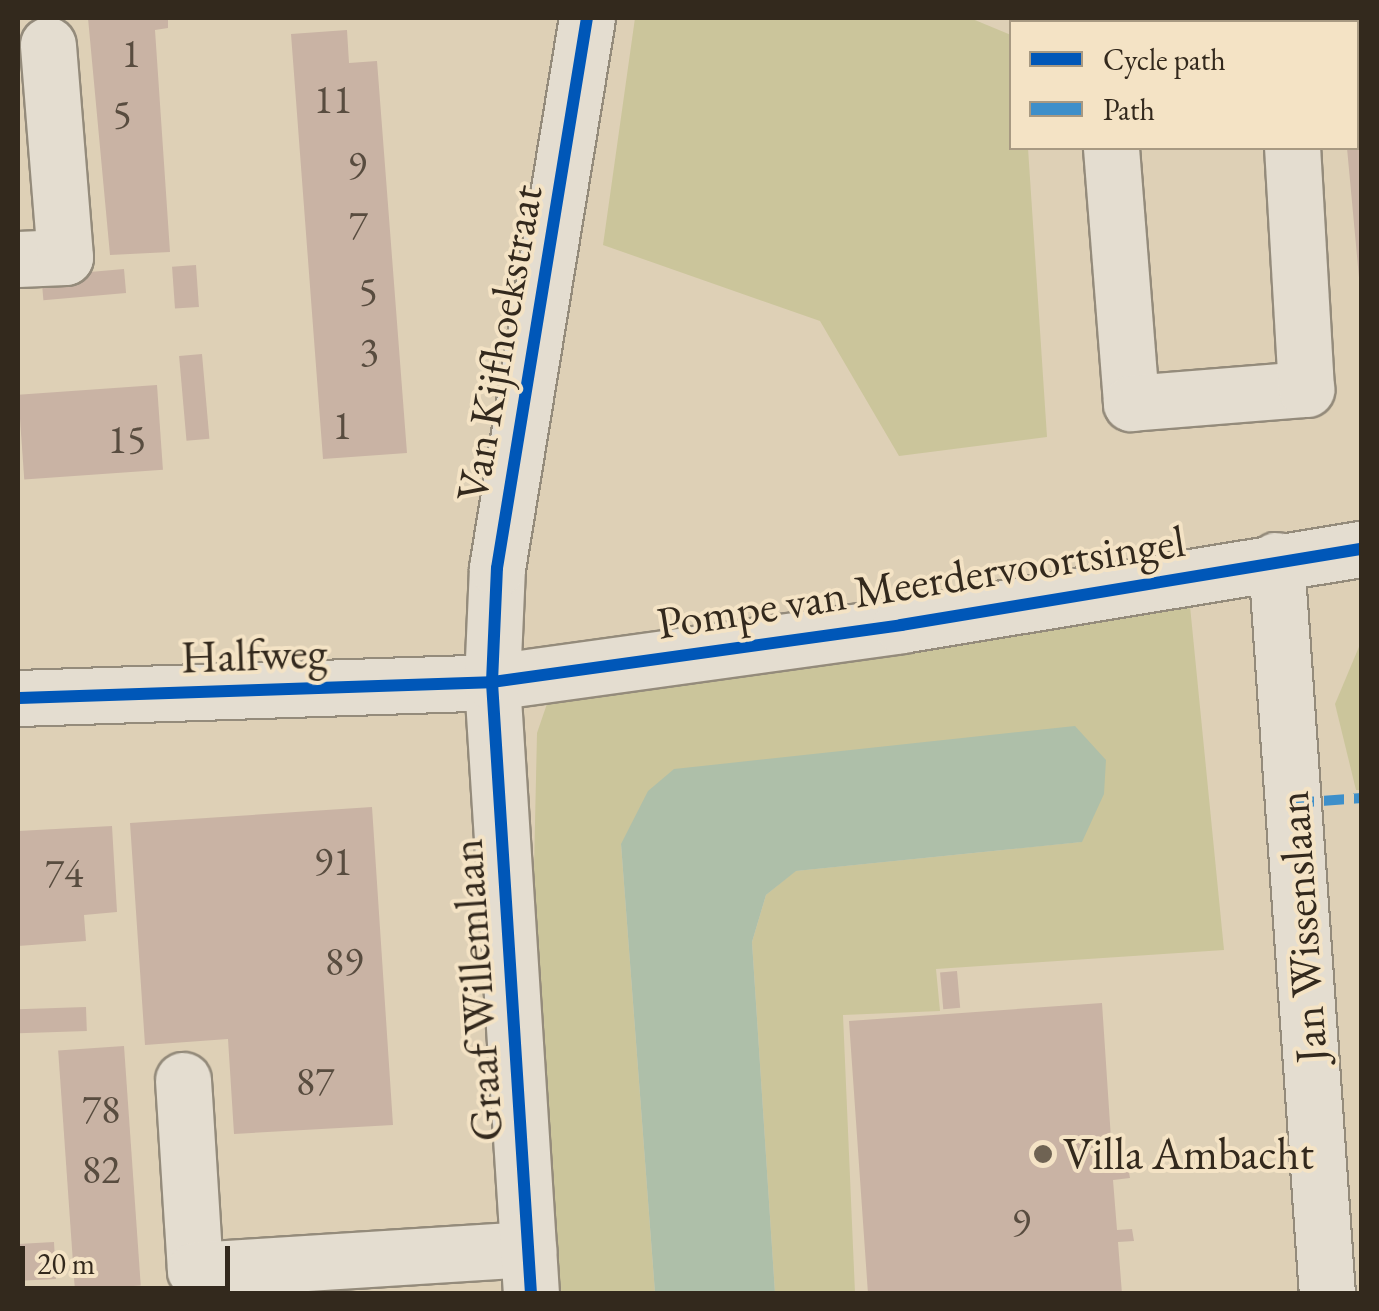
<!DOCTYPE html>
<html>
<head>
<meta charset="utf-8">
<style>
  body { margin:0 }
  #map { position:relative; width:1379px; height:1311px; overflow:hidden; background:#ded0b6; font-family:"EB Garamond",serif }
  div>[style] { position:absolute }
  .green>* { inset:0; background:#cbc59b }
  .water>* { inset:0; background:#aebfa9 }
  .building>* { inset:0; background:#c9b3a4; transform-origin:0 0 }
  .roads { filter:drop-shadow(2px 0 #948b7b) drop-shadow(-2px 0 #948b7b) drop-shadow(0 2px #948b7b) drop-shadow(0 -2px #948b7b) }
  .minor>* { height:55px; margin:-27.5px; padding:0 27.5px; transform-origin:27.5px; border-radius:27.5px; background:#e4ddd0 }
  .quiet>* { height:10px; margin-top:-5px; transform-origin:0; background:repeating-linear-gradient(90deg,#3d8fca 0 20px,transparent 0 30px) }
  .cycleway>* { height:12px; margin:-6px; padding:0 6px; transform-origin:6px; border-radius:6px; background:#0057b8 }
  .dots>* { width:28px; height:28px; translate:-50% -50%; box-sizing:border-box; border:5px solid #f4e3c5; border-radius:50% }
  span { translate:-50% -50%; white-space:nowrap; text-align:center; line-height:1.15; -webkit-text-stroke:8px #f4e3c5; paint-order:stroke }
  .number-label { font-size:40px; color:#584c3f }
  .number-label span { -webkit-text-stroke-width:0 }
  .street-label { font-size:45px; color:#33291d }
  .poi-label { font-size:45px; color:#33291d }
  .left { translate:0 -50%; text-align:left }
  .frame { position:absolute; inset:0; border:20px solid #33291d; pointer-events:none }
  .legend { position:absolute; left:1009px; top:20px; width:350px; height:130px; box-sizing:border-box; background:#f4e3c5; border:2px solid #a79982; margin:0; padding:12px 18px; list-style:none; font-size:30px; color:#33291d }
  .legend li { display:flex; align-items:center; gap:20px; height:50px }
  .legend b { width:50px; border:2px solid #a79982 }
  .scale { position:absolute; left:20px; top:1246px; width:210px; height:45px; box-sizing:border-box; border:5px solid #33291d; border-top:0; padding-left:12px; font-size:30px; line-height:35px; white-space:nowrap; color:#33291d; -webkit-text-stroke:8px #f4e3c5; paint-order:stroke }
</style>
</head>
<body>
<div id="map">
  <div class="green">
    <div style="clip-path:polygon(635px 18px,970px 18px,1011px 35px,1012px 148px,1028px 148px,1047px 437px,899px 456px,820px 321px,603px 245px)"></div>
    <div style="clip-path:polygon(1190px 606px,1224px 950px,936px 969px,940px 1011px,843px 1015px,855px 1293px,775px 1293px,752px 942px,766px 895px,795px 871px,1081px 842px,621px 844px,655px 1293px,560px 1293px,533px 914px,537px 733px,551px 692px)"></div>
    <div style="clip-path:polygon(1361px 642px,1362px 790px,1356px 790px,1335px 704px)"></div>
  </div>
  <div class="water">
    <div style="clip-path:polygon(1075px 726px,1106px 760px,1104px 794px,1082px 842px,796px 871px,766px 895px,752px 942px,775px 1293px,655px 1293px,621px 844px,648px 791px,674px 769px)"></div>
  </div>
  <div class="building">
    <div style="clip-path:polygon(88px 18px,168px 18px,168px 28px,155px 30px,170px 252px,110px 255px)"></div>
    <div style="clip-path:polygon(1337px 18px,1362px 18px,1362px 310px,1347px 148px,1356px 148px,1356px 22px)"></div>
    <div style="clip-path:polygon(347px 30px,349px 63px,377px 61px,407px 453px,323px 459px,291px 34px)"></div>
    <div style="left:196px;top:265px;width:42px;height:24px;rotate:86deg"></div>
    <div style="left:124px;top:269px;width:24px;height:83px;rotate:85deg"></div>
    <div style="left:202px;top:354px;width:85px;height:23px;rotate:85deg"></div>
    <div style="left:157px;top:385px;width:85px;height:139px;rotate:86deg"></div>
    <div style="clip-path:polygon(372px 807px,393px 1125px,234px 1134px,228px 1039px,145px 1045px,130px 823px)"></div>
    <div style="clip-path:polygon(112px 826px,117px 912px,84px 915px,86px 941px,18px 946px,18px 831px)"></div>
    <div style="left:957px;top:971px;width:37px;height:17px;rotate:85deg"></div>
    <div style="clip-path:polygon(1102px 1003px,1113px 1169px,1128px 1167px,1130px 1178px,1113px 1180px,1117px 1230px,1132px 1229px,1134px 1241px,1118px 1242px,1122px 1294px,868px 1294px,849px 1021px)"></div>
    <div style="left:86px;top:1007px;width:24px;height:68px;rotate:88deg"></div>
    <div style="left:124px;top:1046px;width:240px;height:66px;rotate:86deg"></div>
    <div style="left:54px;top:1242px;width:37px;height:36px;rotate:87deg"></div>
  </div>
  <div class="roads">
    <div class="minor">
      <div style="left:1101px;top:18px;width:4px;rotate:90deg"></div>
      <div style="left:1284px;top:18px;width:4px;rotate:90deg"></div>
      <div style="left:1111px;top:148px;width:256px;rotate:85.5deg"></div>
      <div style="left:1131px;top:403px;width:176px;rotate:-4.6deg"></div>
      <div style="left:1306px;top:389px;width:241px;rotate:-93.3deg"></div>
      <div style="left:18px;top:259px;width:47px;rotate:-2.4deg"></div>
      <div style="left:65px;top:257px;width:213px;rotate:-94.6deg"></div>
      <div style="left:1276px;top:560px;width:736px;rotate:86.03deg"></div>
      <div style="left:18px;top:698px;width:474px;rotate:-1.9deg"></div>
      <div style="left:492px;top:682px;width:413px;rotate:-7.9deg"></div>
      <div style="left:901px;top:625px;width:467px;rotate:-9.4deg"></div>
      <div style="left:183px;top:1080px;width:190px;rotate:86.4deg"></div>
      <div style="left:195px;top:1270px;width:334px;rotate:-3.6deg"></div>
      <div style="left:531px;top:1294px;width:613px;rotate:-93.65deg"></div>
      <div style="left:492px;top:682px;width:114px;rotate:-87.5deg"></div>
      <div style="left:497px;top:568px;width:557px;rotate:-80.71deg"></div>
    </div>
  </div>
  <div class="quiet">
    <div style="left:1294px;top:803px;width:68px;rotate:-4.2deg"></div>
  </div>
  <div class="cycleway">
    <div style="left:18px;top:698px;width:474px;rotate:-1.9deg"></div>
    <div style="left:492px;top:682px;width:413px;rotate:-7.9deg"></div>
    <div style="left:901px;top:625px;width:467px;rotate:-9.4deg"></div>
    <div style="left:531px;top:1294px;width:613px;rotate:-93.65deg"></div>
    <div style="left:492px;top:682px;width:114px;rotate:-87.5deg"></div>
    <div style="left:497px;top:568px;width:557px;rotate:-80.71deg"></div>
  </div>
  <div class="dots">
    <div style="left:1043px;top:1154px;background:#6f6353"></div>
  </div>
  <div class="number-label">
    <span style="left:131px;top:53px">1</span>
    <span style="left:333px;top:99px">11</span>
    <span style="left:122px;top:114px">5</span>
    <span style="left:357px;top:165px">9</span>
    <span style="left:358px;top:225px">7</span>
    <span style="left:368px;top:291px">5</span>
    <span style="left:369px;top:351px">3</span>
    <span style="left:342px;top:425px">1</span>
    <span style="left:127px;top:439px">15</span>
    <span style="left:333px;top:861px">91</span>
    <span style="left:64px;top:873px">74</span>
    <span style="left:344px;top:961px">89</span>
    <span style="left:315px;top:1081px">87</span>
    <span style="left:101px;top:1109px">78</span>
    <span style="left:101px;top:1169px">82</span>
    <span style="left:1021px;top:1222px">9</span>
  </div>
  <div class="street-label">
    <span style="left:499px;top:343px;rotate:-80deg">Van Kijfhoekstraat</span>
    <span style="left:921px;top:582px;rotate:-9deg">Pompe van Meerdervoortsingel</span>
    <span style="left:254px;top:655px;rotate:-2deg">Halfweg</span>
    <span style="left:1302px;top:927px;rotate:-94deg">Jan Wissenslaan</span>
    <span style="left:477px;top:990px;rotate:-94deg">Graaf Willemlaan</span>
  </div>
  <div class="poi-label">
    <span class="left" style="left:1063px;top:1154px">Villa Ambacht</span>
  </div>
  <div class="frame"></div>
  <ul class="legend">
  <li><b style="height:12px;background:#0057b8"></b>Cycle path</li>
  <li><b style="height:12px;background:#3d8fca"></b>Path</li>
  </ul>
  <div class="scale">20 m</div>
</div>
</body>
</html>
